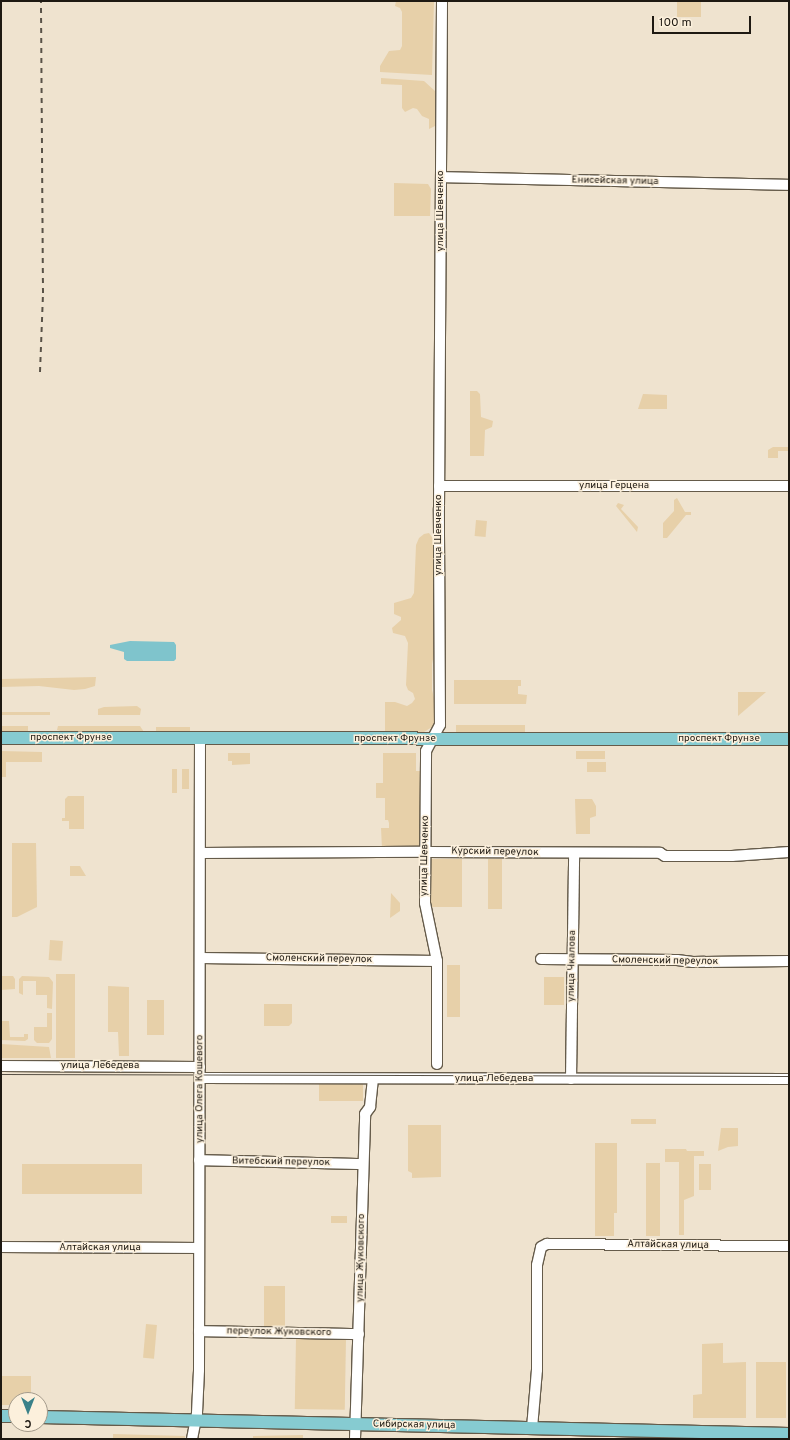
<!DOCTYPE html>
<html>
<head>
<meta charset="utf-8">
<style>
  body { margin:0 }
  #map { position:relative; width:790px; height:1440px; overflow:hidden; background:#efe3cf; font-family:Overpass,sans-serif }
  div>[style] { position:absolute }
  .green>* { inset:0; background:#e7d0a9; transform-origin:0 0 }
  .water>* { inset:0; background:#7fc4cc }
  .roads { filter:drop-shadow(1px 0 #655b4a) drop-shadow(-1px 0 #655b4a) drop-shadow(0 1px #655b4a) drop-shadow(0 -1px #655b4a) }
  .minor>* { height:10px; margin:-5px; padding:0 5px; transform-origin:5px; border-radius:5px; background:#fff }
  .major>* { height:12px; margin:-6px; padding:0 6px; transform-origin:6px; border-radius:6px; background:#86cbd1 }
  .tram>* { height:1px; margin:-0.5px; padding:0 0.5px; transform-origin:0.5px; border-radius:0.5px; background:#595247 }
  .rail>* { height:2px; margin-top:-1px; transform-origin:0; background:repeating-linear-gradient(90deg,#595247 0 5px,transparent 0 10px) }
  span { translate:-50% -50%; white-space:nowrap; text-align:center; line-height:1.15; -webkit-text-stroke:3px #fcf0dc; paint-order:stroke }
  .street-label { font-size:10px; color:#1e1912 }
  .frame { position:absolute; inset:0; border:2px solid #1e1912; pointer-events:none }
  .north { position:absolute; left:8px; top:1392px; width:40px; height:40px; box-sizing:border-box; background:#fcf0dc; border:1px solid #a39a8b; border-radius:50%; rotate:180deg; font-size:11px; font-weight:700; line-height:16px; text-align:center; color:#1e1912 }
  .north::after { content:''; display:block; margin:auto; width:14px; height:18px; background:#3a8189; clip-path:polygon(50% 0,100% 100%,50% 72%,0 100%) }
  .scale { position:absolute; left:652px; top:16px; width:99px; height:18px; box-sizing:border-box; border:2px solid #1e1912; border-top:0; padding-left:5px; font-size:12px; line-height:14px; white-space:nowrap; color:#1e1912; -webkit-text-stroke:3px #fcf0dc; paint-order:stroke }
</style>
</head>
<body>
<div id="map">
  <div class="green">
    <div style="clip-path:polygon(396px 1px,434px 1px,432px 75px,380px 72px,380px 66px,389px 51px,400px 50px,402px 46px,402px 12px,400px 8px,395px 6px)"></div>
    <div style="left:677px;top:1px;width:24px;height:16px"></div>
    <div style="clip-path:polygon(381px 78px,424px 81px,435px 91px,435px 126px,429px 129px,429px 119px,422px 116px,417px 109px,413px 108px,405px 112px,402px 108px,402px 85px,381px 84px)"></div>
    <div style="clip-path:polygon(394px 183px,428px 184px,431px 189px,430px 216px,394px 216px)"></div>
    <div style="clip-path:polygon(470px 391px,477px 391px,480px 394px,481px 417px,493px 421px,492px 427px,485px 430px,484px 456px,470px 456px)"></div>
    <div style="clip-path:polygon(643px 394px,667px 395px,667px 409px,638px 409px)"></div>
    <div style="clip-path:polygon(773px 447px,789px 447px,789px 458px,788px 451px,778px 451px,778px 458px,768px 458px,768px 450px)"></div>
    <div style="clip-path:polygon(677px 498px,685px 512px,691px 512px,691px 515px,686px 515px,667px 538px,663px 538px,663px 523px,674px 511px,674px 500px)"></div>
    <div style="clip-path:polygon(618px 503px,624px 505px,621px 509px,638px 527px,637px 532px,616px 506px)"></div>
    <div style="left:476px;top:520px;width:11px;height:16px;rotate:5deg"></div>
    <div style="clip-path:polygon(429px 533px,434px 540px,435px 649px,432px 664px,432px 690px,435px 702px,436px 722px,432px 727px,424px 732px,385px 732px,385px 702px,395px 702px,407px 706px,412px 703px,415px 699px,413px 693px,408px 690px,406px 685px,408px 643px,405px 636px,393px 633px,392px 628px,401px 620px,401px 617px,394px 614px,394px 603px,411px 598px,414px 593px,416px 545px,419px 538px,424px 534px)"></div>
    <div style="clip-path:polygon(96px 677px,95px 686px,85px 689px,74px 690px,39px 686px,1px 687px,1px 679px)"></div>
    <div style="clip-path:polygon(454px 680px,521px 680px,521px 686px,518px 686px,518px 694px,527px 695px,526px 704px,454px 704px)"></div>
    <div style="clip-path:polygon(738px 692px,766px 692px,738px 716px)"></div>
    <div style="clip-path:polygon(137px 706px,141px 709px,140px 715px,98px 715px,98px 709px,104px 707px)"></div>
    <div style="left:1px;top:712px;width:49px;height:3px"></div>
    <div style="left:456px;top:725px;width:69px;height:8px"></div>
    <div style="left:1px;top:726px;width:27px;height:6px"></div>
    <div style="clip-path:polygon(58px 726px,140px 726px,144px 732px,64px 732px,57px 730px)"></div>
    <div style="left:156px;top:727px;width:34px;height:5px"></div>
    <div style="clip-path:polygon(1px 751px,42px 752px,42px 762px,6px 762px,6px 777px,1px 777px)"></div>
    <div style="left:576px;top:751px;width:29px;height:8px"></div>
    <div style="clip-path:polygon(228px 753px,250px 753px,250px 764px,232px 765px,232px 761px,228px 761px)"></div>
    <div style="clip-path:polygon(383px 753px,416px 753px,416px 771px,423px 771px,422px 846px,420px 848px,382px 849px,381px 828px,389px 828px,389px 823px,388px 820px,385px 820px,385px 798px,376px 798px,376px 783px,383px 783px)"></div>
    <div style="left:587px;top:762px;width:19px;height:10px"></div>
    <div style="left:172px;top:769px;width:5px;height:24px"></div>
    <div style="left:182px;top:769px;width:7px;height:20px"></div>
    <div style="clip-path:polygon(68px 796px,84px 796px,84px 829px,69px 829px,69px 821px,62px 821px,62px 818px,65px 818px,65px 799px)"></div>
    <div style="clip-path:polygon(575px 799px,592px 799px,596px 806px,596px 816px,590px 818px,590px 834px,576px 834px)"></div>
    <div style="clip-path:polygon(12px 843px,36px 843px,37px 907px,17px 917px,12px 917px)"></div>
    <div style="left:428px;top:859px;width:34px;height:48px"></div>
    <div style="left:488px;top:859px;width:14px;height:50px"></div>
    <div style="clip-path:polygon(70px 866px,80px 866px,86px 876px,70px 876px)"></div>
    <div style="clip-path:polygon(391px 893px,400px 903px,400px 911px,390px 918px)"></div>
    <div style="left:50px;top:940px;width:13px;height:20px;rotate:4deg"></div>
    <div style="left:447px;top:965px;width:13px;height:52px"></div>
    <div style="left:56px;top:974px;width:19px;height:84px"></div>
    <div style="clip-path:polygon(1px 976px,13px 976px,15px 979px,15px 989px,1px 990px)"></div>
    <div style="clip-path:polygon(22px 976px,49px 977px,53px 982px,52px 1009px,47px 1008px,47px 995px,36px 995px,36px 981px,23px 981px,23px 995px,19px 993px,19px 979px)"></div>
    <div style="left:544px;top:977px;width:20px;height:28px"></div>
    <div style="clip-path:polygon(108px 986px,129px 987px,129px 1056px,119px 1056px,118px 1032px,108px 1032px)"></div>
    <div style="left:147px;top:1000px;width:17px;height:35px"></div>
    <div style="clip-path:polygon(264px 1004px,292px 1004px,292px 1023px,289px 1026px,264px 1026px)"></div>
    <div style="clip-path:polygon(47px 1013px,52px 1013px,52px 1039px,49px 1043px,37px 1043px,34px 1040px,34px 1027px,47px 1027px)"></div>
    <div style="clip-path:polygon(1px 1021px,9px 1021px,10px 1037px,24px 1037px,24px 1034px,28px 1034px,28px 1039px,25px 1041px,1px 1040px)"></div>
    <div style="clip-path:polygon(1px 1044px,49px 1047px,51px 1058px,1px 1058px)"></div>
    <div style="left:319px;top:1084px;width:44px;height:17px"></div>
    <div style="left:631px;top:1119px;width:25px;height:5px"></div>
    <div style="clip-path:polygon(408px 1125px,441px 1125px,441px 1177px,412px 1178px,412px 1173px,408px 1171px)"></div>
    <div style="clip-path:polygon(721px 1128px,738px 1128px,738px 1146px,728px 1147px,718px 1151px)"></div>
    <div style="clip-path:polygon(595px 1143px,617px 1143px,617px 1213px,614px 1213px,614px 1236px,595px 1236px)"></div>
    <div style="clip-path:polygon(665px 1149px,686px 1149px,687px 1151px,704px 1151px,704px 1156px,694px 1156px,694px 1196px,684px 1200px,684px 1235px,679px 1235px,679px 1162px,665px 1162px)"></div>
    <div style="left:646px;top:1163px;width:14px;height:73px"></div>
    <div style="left:22px;top:1164px;width:120px;height:30px"></div>
    <div style="left:699px;top:1164px;width:12px;height:26px"></div>
    <div style="left:331px;top:1216px;width:16px;height:7px"></div>
    <div style="left:264px;top:1286px;width:21px;height:42px"></div>
    <div style="left:146px;top:1324px;width:11px;height:34px;rotate:5deg"></div>
    <div style="left:296px;top:1338px;width:50px;height:71px;rotate:1deg"></div>
    <div style="clip-path:polygon(723px 1343px,723px 1363px,746px 1362px,746px 1418px,693px 1418px,693px 1395px,702px 1394px,702px 1344px)"></div>
    <div style="left:756px;top:1362px;width:30px;height:56px"></div>
    <div style="clip-path:polygon(1px 1376px,31px 1376px,31px 1400px,16px 1400px,16px 1405px,1px 1405px)"></div>
    <div style="clip-path:polygon(113px 1434px,185px 1436px,185px 1439px,113px 1439px)"></div>
    <div style="clip-path:polygon(303px 1435px,303px 1439px,253px 1439px,253px 1436px)"></div>
  </div>
  <div class="water">
    <div style="clip-path:polygon(130px 641px,174px 642px,176px 645px,176px 659px,174px 661px,127px 661px,124px 659px,124px 652px,110px 648px,110px 645px)"></div>
  </div>
  <div class="roads">
    <div class="minor">
      <div style="left:441px;top:177px;width:348px;rotate:1.3deg"></div>
      <div style="left:439px;top:486px;width:350px"></div>
      <div style="left:200px;top:853px;width:225px;rotate:-0.3deg"></div>
      <div style="left:425px;top:852px;width:235px;rotate:0.2deg"></div>
      <div style="left:660px;top:853px;width:6px;rotate:31deg"></div>
      <div style="left:665px;top:856px;width:67px"></div>
      <div style="left:732px;top:856px;width:57px;rotate:-4deg"></div>
      <div style="left:200px;top:958px;width:237px;rotate:0.7deg"></div>
      <div style="left:541px;top:959px;width:136px;rotate:0.4deg"></div>
      <div style="left:677px;top:960px;width:16px;rotate:7deg"></div>
      <div style="left:693px;top:962px;width:96px;rotate:-0.6deg"></div>
      <div style="left:437px;top:1064px;width:103px;rotate:-90deg"></div>
      <div style="left:437px;top:961px;width:59px;rotate:-101.7deg"></div>
      <div style="left:425px;top:903px;width:152px;rotate:-89.6deg"></div>
      <div style="left:426px;top:751px;width:30px;rotate:-62deg"></div>
      <div style="left:440px;top:725px;width:217px;rotate:-90.3deg"></div>
      <div style="left:439px;top:508px;width:507px;rotate:-89.66deg"></div>
      <div style="left:1px;top:1066px;width:199px;rotate:0.3deg"></div>
      <div style="left:200px;top:1078px;width:589px;rotate:0.1deg"></div>
      <div style="left:571px;top:1079px;width:226px;rotate:-89.2deg"></div>
      <div style="left:199px;top:1160px;width:164px;rotate:1.4deg"></div>
      <div style="left:1px;top:1247px;width:197px;rotate:0.3deg"></div>
      <div style="left:199px;top:1331px;width:160px;rotate:1.1deg"></div>
      <div style="left:532px;top:1428px;width:58px;rotate:-85.1deg"></div>
      <div style="left:537px;top:1370px;width:105px;rotate:-90deg"></div>
      <div style="left:537px;top:1265px;width:18px;rotate:-77deg"></div>
      <div style="left:541px;top:1247px;width:7px;rotate:-27deg"></div>
      <div style="left:547px;top:1244px;width:242px;rotate:0.5deg"></div>
      <div style="left:192px;top:1439px;width:26px;rotate:-79deg"></div>
      <div style="left:197px;top:1413px;width:43px;rotate:-87.3deg"></div>
      <div style="left:199px;top:1370px;width:632px;rotate:-89.91deg"></div>
      <div style="left:355px;top:1439px;width:325px;rotate:-88.2deg"></div>
      <div style="left:365px;top:1114px;width:9px;rotate:-54deg"></div>
      <div style="left:370px;top:1107px;width:28px;rotate:-84deg"></div>
    </div>
    <div class="major">
      <div style="left:1px;top:738px;width:788px;rotate:0.07deg"></div>
      <div style="left:1px;top:1416px;width:15px"></div>
      <div style="left:40px;top:1417px;width:749px;rotate:1.3deg"></div>
    </div>
  </div>
  <div class="tram">
    <div style="left:1px;top:1074px;width:788px;rotate:0.15deg"></div>
  </div>
  <div class="rail">
    <div style="left:40px;top:372px;width:79px;rotate:-87.8deg"></div>
    <div style="left:43px;top:293px;width:292px;rotate:-90.4deg"></div>
  </div>
  <div class="street-label">
    <span style="left:615px;top:181px;rotate:1deg">Енисейская улица</span>
    <span style="left:441px;top:211px;rotate:-90deg">улица Шевченко</span>
    <span style="left:614px;top:486px">улица Герцена</span>
    <span style="left:439px;top:535px;rotate:-90deg">улица Шевченко</span>
    <span style="left:71px;top:738px">проспект Фрунзе</span>
    <span style="left:395px;top:739px">проспект Фрунзе</span>
    <span style="left:719px;top:739px">проспект Фрунзе</span>
    <span style="left:495px;top:852px;rotate:1deg">Курский переулок</span>
    <span style="left:425px;top:856px;rotate:-89deg">улица Шевченко</span>
    <span style="left:319px;top:959px;rotate:1deg">Смоленский переулок</span>
    <span style="left:665px;top:961px;rotate:1deg">Смоленский переулок</span>
    <span style="left:572px;top:966px;rotate:-89deg">улица Чкалова</span>
    <span style="left:100px;top:1066px">улица Лебедева</span>
    <span style="left:494px;top:1079px">улица Лебедева</span>
    <span style="left:200px;top:1089px;rotate:-90deg">улица Олега Кошевого</span>
    <span style="left:281px;top:1162px;rotate:1deg">Витебский переулок</span>
    <span style="left:668px;top:1245px;rotate:1deg">Алтайская улица</span>
    <span style="left:100px;top:1248px">Алтайская улица</span>
    <span style="left:361px;top:1258px;rotate:-89deg">улица Жуковского</span>
    <span style="left:279px;top:1332px;rotate:1deg">переулок Жуковского</span>
    <span style="left:414px;top:1425px;rotate:1deg">Сибирская улица</span>
  </div>
  <div class="frame"></div>
  <div class="north">С</div>
  <div class="scale">100 m</div>
</div>
</body>
</html>
